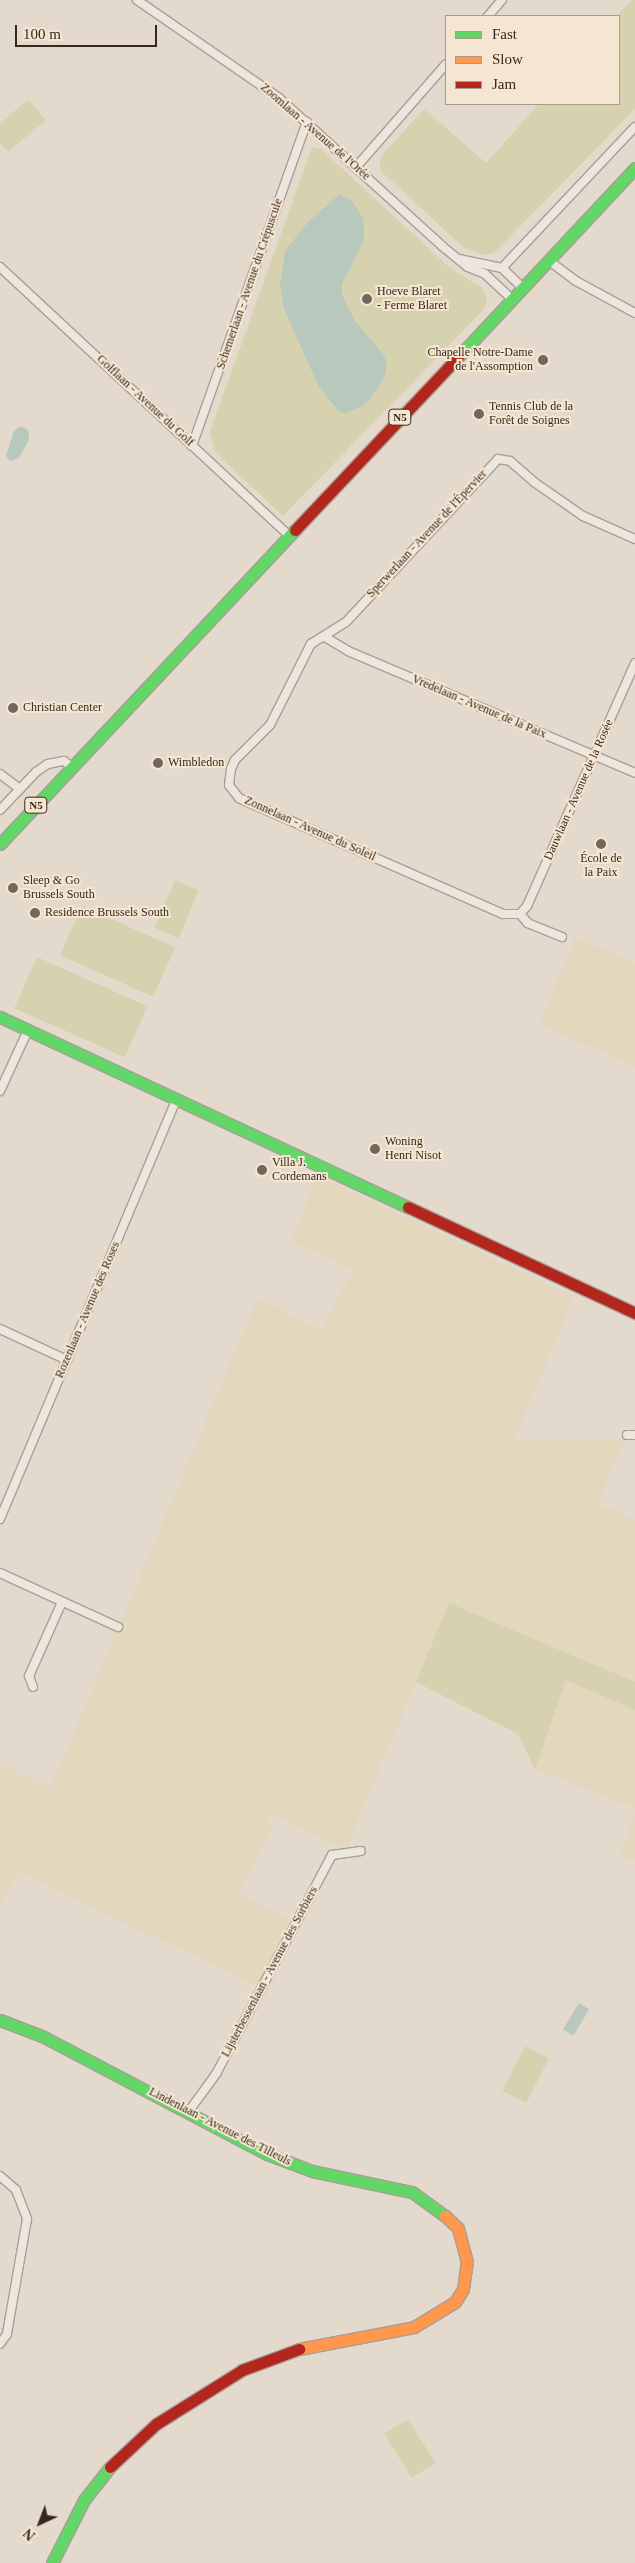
<!DOCTYPE html>
<html>
<head>
<meta charset="utf-8">
<style>
  body { margin:0 }
  #map { position:relative; width:635px; height:2563px; overflow:hidden; background:#e3dacd; font-family:Georgia,serif }
  div>[style] { position:absolute }
  .farmland>* { inset:0; background:#e3d7bd }
  .green>* { inset:0; background:#d6d2af; transform-origin:0 0 }
  .water>* { inset:0; background:#b8c8bc; transform-origin:0 0 }
  .roads { filter:drop-shadow(1px 0 #a89f96) drop-shadow(-1px 0 #a89f96) drop-shadow(0 1px #a89f96) drop-shadow(0 -1px #a89f96) }
  .street>* { height:8px; margin:-4px; padding:0 4px; transform-origin:4px; border-radius:4px; background:#ece6de }
  .fast>* { height:11px; margin:-5.5px; padding:0 5.5px; transform-origin:5.5px; border-radius:5.5px; background:#63d668 }
  .slow>* { height:11px; margin:-5.5px; padding:0 5.5px; transform-origin:5.5px; border-radius:5.5px; background:#ff974d }
  .jam>* { height:11px; margin:-5.5px; padding:0 5.5px; transform-origin:5.5px; border-radius:5.5px; background:#b3261e }
  .dots>* { width:14px; height:14px; translate:-50% -50%; box-sizing:border-box; border:2px solid #f5e6d2; border-radius:50% }
  span { translate:-50% -50%; white-space:nowrap; text-align:center; line-height:1.15; -webkit-text-stroke:4px #f5e6d2; paint-order:stroke }
  .shield-label span { padding:1px 4px; background:#f5e6d2; border:1px solid; border-radius:4px; -webkit-text-stroke-width:0 }
  .shield-label { font-size:11px; color:#37271e; font-weight:700 }
  .street-label { font-size:12px; color:#37271e }
  .poi-label { font-size:12px; color:#37271e }
  .left { translate:0 -50%; text-align:left }
  .right { translate:-100% -50%; text-align:right }
  .legend { position:absolute; left:445px; top:15px; width:175px; height:90px; box-sizing:border-box; background:#f5e6d2; border:1px solid #a99a8a; margin:0; padding:6px 9px; list-style:none; font-size:15px; color:#37271e }
  .legend li { display:flex; align-items:center; gap:10px; height:25px }
  .legend b { width:25px; border:1px solid #a99a8a }
  .north { position:absolute; left:15px; top:2498px; width:50px; height:50px; -webkit-text-stroke:4px #f5e6d2; paint-order:stroke; rotate:223deg; font-size:14px; font-weight:700; line-height:20px; text-align:center; color:#37271e }
  .north::after { content:''; display:block; margin:auto; width:18px; height:22px; background:#37271e; clip-path:polygon(50% 0,100% 100%,50% 72%,0 100%) }
  .scale { position:absolute; left:15px; top:25px; width:142px; height:22px; box-sizing:border-box; border:2px solid #37271e; border-top:0; padding-left:6px; font-size:15px; line-height:18px; white-space:nowrap; color:#37271e; -webkit-text-stroke:4px #f5e6d2; paint-order:stroke }
</style>
</head>
<body>
<div id="map">
  <div class="farmland">
    <div style="clip-path:polygon(575px 937px,635px 963px,635px 1067px,539px 1024px)"></div>
    <div style="clip-path:polygon(317px 1176px,574px 1297px,514px 1441px,624px 1440px,598px 1504px,635px 1520px,635px 1682px,449px 1604px,347px 1846px,332px 1846px,271px 1813px,267px 1821px,274px 1826px,239px 1894px,289px 1920px,257px 1986px,18px 1872px,0 1906px,0 1764px,50px 1789px,258px 1297px,321px 1330px,353px 1271px,292px 1242px)"></div>
    <div style="clip-path:polygon(566px 1679px,635px 1710px,635px 1808px,535px 1769px)"></div>
    <div style="clip-path:polygon(635px 1816px,635px 1862px,619px 1854px)"></div>
  </div>
  <div class="green">
    <div style="clip-path:polygon(631px 0,635px 0,635px 109px,495px 252px,482px 255px,463px 247px,382px 172px,379px 163px,384px 153px,424px 109px,486px 163px,539px 104px,619px 104px,617px 16px)"></div>
    <div style="clip-path:polygon(28px 99px,46px 120px,8px 152px,0 142px,0 124px)"></div>
    <div style="clip-path:polygon(312px 147px,321px 149px,449px 267px,482px 288px,487px 298px,484px 309px,283px 516px,216px 453px,210px 432px)"></div>
    <div style="left:175px;top:880px;width:26px;height:52px;rotate:23deg"></div>
    <div style="left:82px;top:906px;width:102px;height:54px;rotate:24deg"></div>
    <div style="left:37px;top:957px;width:121px;height:56px;rotate:24deg"></div>
    <div style="clip-path:polygon(449px 1603px,635px 1682px,635px 1710px,566px 1680px,535px 1769px,518px 1734px,416px 1682px)"></div>
    <div style="left:525px;top:2046px;width:27px;height:50px;rotate:27deg"></div>
    <div style="left:408px;top:2419px;width:52px;height:28px;rotate:58deg"></div>
  </div>
  <div class="water">
    <div style="clip-path:polygon(340px 194px,353px 202px,363px 218px,364px 230px,364px 240px,342px 284px,342px 295px,355px 321px,384px 355px,387px 365px,384px 378px,370px 399px,363px 406px,345px 414px,337px 409px,318px 385px,284px 309px,280px 285px,285px 251px,308px 222px)"></div>
    <div style="clip-path:polygon(21px 426px,28px 430px,29px 440px,19px 458px,10px 461px,6px 456px,14px 431px)"></div>
    <div style="left:579px;top:2003px;width:12px;height:31px;rotate:31deg"></div>
  </div>
  <div class="roads">
    <div class="street">
      <div style="left:137px;top:0;width:173px;rotate:34.6deg"></div>
      <div style="left:279px;top:98px;width:220px;rotate:42.2deg"></div>
      <div style="left:442px;top:246px;width:33px;rotate:39deg"></div>
      <div style="left:468px;top:267px;width:18px;rotate:22deg"></div>
      <div style="left:485px;top:274px;width:35px;rotate:43deg"></div>
      <div style="left:488px;top:16px;width:21px;rotate:-49deg"></div>
      <div style="left:357px;top:166px;width:135px;rotate:-48.9deg"></div>
      <div style="left:459px;top:259px;width:44px;rotate:11.8deg"></div>
      <div style="left:502px;top:268px;width:28px;rotate:44deg"></div>
      <div style="left:548px;top:260px;width:35px;rotate:37deg"></div>
      <div style="left:576px;top:281px;width:67px;rotate:28.5deg"></div>
      <div style="left:0;top:267px;width:395px;rotate:42.9deg"></div>
      <div style="left:502px;top:268px;width:194px;rotate:-46.7deg"></div>
      <div style="left:192px;top:446px;width:344px;rotate:-70.5deg"></div>
      <div style="left:325px;top:637px;width:27px;rotate:31deg"></div>
      <div style="left:348px;top:651px;width:312px;rotate:23deg"></div>
      <div style="left:0;top:774px;width:25px;rotate:37deg"></div>
      <div style="left:0;top:810px;width:52px;rotate:-46.5deg"></div>
      <div style="left:36px;top:772px;width:14px;rotate:-34deg"></div>
      <div style="left:48px;top:764px;width:16px;rotate:-11deg"></div>
      <div style="left:64px;top:761px;width:10px;rotate:37deg"></div>
      <div style="left:520px;top:914px;width:11px;rotate:-49deg"></div>
      <div style="left:527px;top:906px;width:266px;rotate:-66deg"></div>
      <div style="left:562px;top:937px;width:37px;rotate:-158deg"></div>
      <div style="left:528px;top:923px;width:12px;rotate:-132deg"></div>
      <div style="left:520px;top:914px;width:17px;rotate:180deg"></div>
      <div style="left:503px;top:914px;width:288px;rotate:-156.3deg"></div>
      <div style="left:239px;top:798px;width:16px;rotate:-128deg"></div>
      <div style="left:229px;top:785px;width:16px;rotate:-83deg"></div>
      <div style="left:231px;top:769px;width:10px;rotate:-66deg"></div>
      <div style="left:235px;top:760px;width:49px;rotate:-45deg"></div>
      <div style="left:270px;top:725px;width:91px;rotate:-63.2deg"></div>
      <div style="left:311px;top:644px;width:41px;rotate:-32.2deg"></div>
      <div style="left:346px;top:622px;width:223px;rotate:-47deg"></div>
      <div style="left:498px;top:459px;width:12px;rotate:9deg"></div>
      <div style="left:510px;top:461px;width:32px;rotate:41deg"></div>
      <div style="left:534px;top:482px;width:60px;rotate:34.8deg"></div>
      <div style="left:583px;top:516px;width:57px;rotate:23.9deg"></div>
      <div style="left:0;top:1091px;width:67px;rotate:-65.3deg"></div>
      <div style="left:0;top:1329px;width:74px;rotate:24.8deg"></div>
      <div style="left:627px;top:1435px;width:8px"></div>
      <div style="left:0;top:1519px;width:454px;rotate:-67.2deg"></div>
      <div style="left:0;top:1573px;width:130px;rotate:24.6deg"></div>
      <div style="left:33px;top:1687px;width:12px;rotate:-110deg"></div>
      <div style="left:29px;top:1676px;width:81px;rotate:-66deg"></div>
      <div style="left:189px;top:2111px;width:46px;rotate:-53.9deg"></div>
      <div style="left:216px;top:2074px;width:248px;rotate:-62.1deg"></div>
      <div style="left:332px;top:1855px;width:29px;rotate:-8deg"></div>
      <div style="left:0;top:2176px;width:21px;rotate:41deg"></div>
      <div style="left:16px;top:2190px;width:31px;rotate:69deg"></div>
      <div style="left:27px;top:2219px;width:117px;rotate:99.9deg"></div>
      <div style="left:7px;top:2334px;width:12px;rotate:125deg"></div>
    </div>
    <div class="fast">
      <div style="left:458px;top:357px;width:259px;rotate:-46.9deg"></div>
      <div style="left:0;top:844px;width:431px;rotate:-46.8deg"></div>
      <div style="left:0;top:1017px;width:450px;rotate:25deg"></div>
      <div style="left:0;top:2020px;width:45px;rotate:20.9deg"></div>
      <div style="left:42px;top:2036px;width:254px;rotate:27.7deg"></div>
      <div style="left:267px;top:2154px;width:48px;rotate:20.7deg"></div>
      <div style="left:312px;top:2171px;width:102px;rotate:11.9deg"></div>
      <div style="left:412px;top:2192px;width:41px;rotate:36deg"></div>
      <div style="left:52px;top:2563px;width:71px;rotate:-63.1deg"></div>
      <div style="left:84px;top:2500px;width:42px;rotate:-51.8deg"></div>
    </div>
    <div class="slow">
      <div style="left:299px;top:2349px;width:117px;rotate:-10.8deg"></div>
      <div style="left:414px;top:2327px;width:48px;rotate:-31.4deg"></div>
      <div style="left:455px;top:2302px;width:15px;rotate:-58deg"></div>
      <div style="left:463px;top:2289px;width:27px;rotate:-82deg"></div>
      <div style="left:467px;top:2262px;width:35px;rotate:-105deg"></div>
      <div style="left:458px;top:2228px;width:18px;rotate:-137deg"></div>
    </div>
    <div class="jam">
      <div style="left:295px;top:530px;width:238px;rotate:-46.7deg"></div>
      <div style="left:408px;top:1207px;width:251px;rotate:25deg"></div>
      <div style="left:110px;top:2467px;width:63px;rotate:-43.1deg"></div>
      <div style="left:156px;top:2424px;width:102px;rotate:-32.1deg"></div>
      <div style="left:242px;top:2370px;width:61px;rotate:-20.2deg"></div>
    </div>
  </div>
  <div class="dots">
    <div style="left:367px;top:299px;background:#73665b"></div>
    <div style="left:543px;top:360px;background:#73665b"></div>
    <div style="left:479px;top:414px;background:#73665b"></div>
    <div style="left:13px;top:708px;background:#73665b"></div>
    <div style="left:158px;top:763px;background:#73665b"></div>
    <div style="left:601px;top:844px;background:#73665b"></div>
    <div style="left:13px;top:888px;background:#73665b"></div>
    <div style="left:35px;top:913px;background:#73665b"></div>
    <div style="left:375px;top:1149px;background:#73665b"></div>
    <div style="left:262px;top:1170px;background:#73665b"></div>
  </div>
  <div class="shield-label">
    <span style="left:400px;top:417px">N5</span>
    <span style="left:36px;top:805px">N5</span>
  </div>
  <div class="street-label">
    <span style="left:315px;top:132px;rotate:41deg">Zoomlaan - Avenue de l'Orée</span>
    <span style="left:250px;top:284px;rotate:-71deg">Schemerlaan - Avenue du Crépuscule</span>
    <span style="left:145px;top:401px;rotate:43deg">Golflaan - Avenue du Golf</span>
    <span style="left:427px;top:534px;rotate:-47deg">Sperwerlaan - Avenue de l'Épervier</span>
    <span style="left:479px;top:707px;rotate:23deg">Vredelaan - Avenue de la Paix</span>
    <span style="left:579px;top:790px;rotate:-66deg">Dauwlaan - Avenue de la Rosée</span>
    <span style="left:310px;top:829px;rotate:24deg">Zonnelaan - Avenue du Soleil</span>
    <span style="left:88px;top:1310px;rotate:-67deg">Rozenlaan - Avenue des Roses</span>
    <span style="left:270px;top:1972px;rotate:-62deg">Lijsterbessenlaan - Avenue des Sorbiers</span>
    <span style="left:220px;top:2127px;rotate:27deg">Lindenlaan - Avenue des Tilleuls</span>
  </div>
  <div class="poi-label">
    <span class="left" style="left:377px;top:299px">Hoeve Blaret<br>- Ferme Blaret</span>
    <span class="right" style="left:533px;top:360px">Chapelle Notre-Dame<br>de l'Assomption</span>
    <span class="left" style="left:489px;top:414px">Tennis Club de la<br>Forêt de Soignes</span>
    <span class="left" style="left:23px;top:708px">Christian Center</span>
    <span class="left" style="left:168px;top:763px">Wimbledon</span>
    <span style="left:601px;top:866px">École de<br>la Paix</span>
    <span class="left" style="left:23px;top:888px">Sleep &amp; Go<br>Brussels South</span>
    <span class="left" style="left:45px;top:913px">Residence Brussels South</span>
    <span class="left" style="left:385px;top:1149px">Woning<br>Henri Nisot</span>
    <span class="left" style="left:272px;top:1170px">Villa J.<br>Cordemans</span>
  </div>
  <ul class="legend">
  <li><b style="height:6px;background:#63d668"></b>Fast</li>
  <li><b style="height:6px;background:#ff974d"></b>Slow</li>
  <li><b style="height:6px;background:#b3261e"></b>Jam</li>
  </ul>
  <div class="north">N</div>
  <div class="scale">100 m</div>
</div>
</body>
</html>
